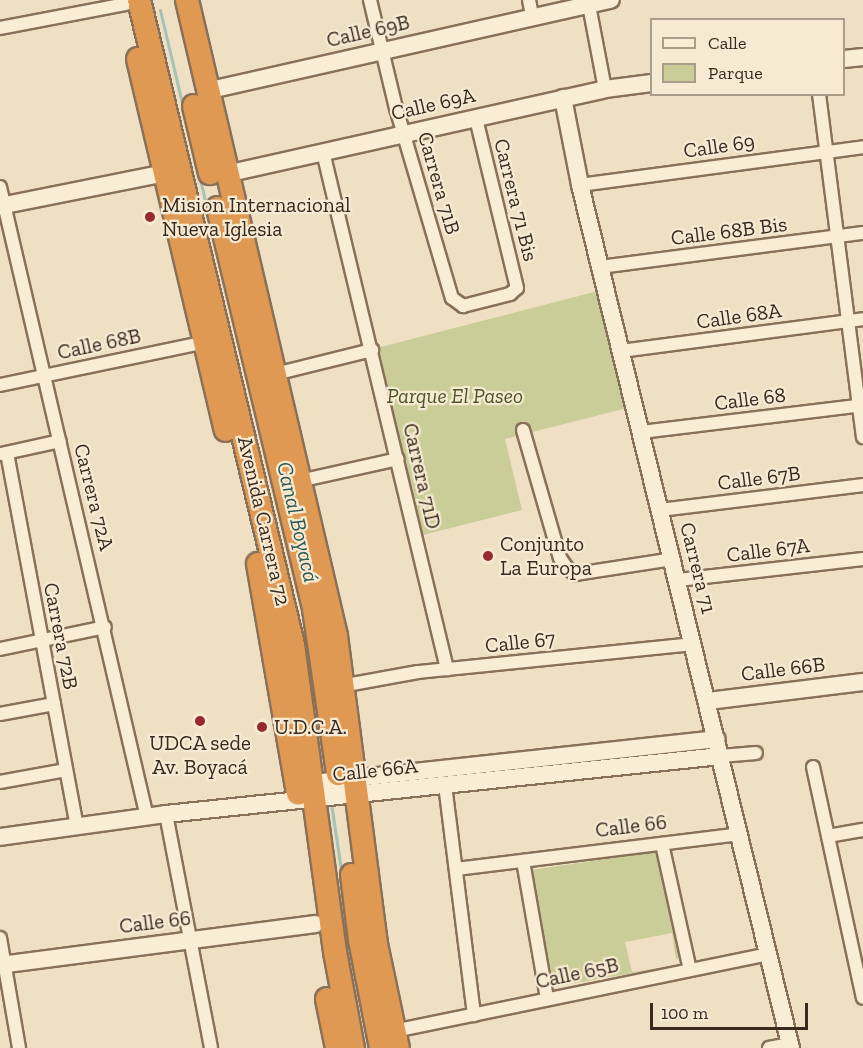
<!DOCTYPE html>
<html>
<head>
<meta charset="utf-8">
<style>
  body { margin:0 }
  #map { position:relative; width:863px; height:1048px; overflow:hidden; background:#efdfc3; font-family:"Zilla Slab",serif }
  div>[style] { position:absolute }
  .green>* { inset:0; background:#cacd97 }
  .stream>* { height:3px; margin:-1.5px; padding:0 1.5px; transform-origin:1.5px; border-radius:1.5px; background:#a5c2b7 }
  .roads { filter:drop-shadow(2px 0 #897059) drop-shadow(-2px 0 #897059) drop-shadow(0 2px #897059) drop-shadow(0 -2px #897059) }
  .street>* { height:12px; margin:-6px; padding:0 6px; transform-origin:6px; border-radius:6px; background:#f9edd6 }
  .secondary>* { height:16px; margin:-8px; padding:0 8px; transform-origin:8px; border-radius:8px; background:#f9edd6 }
  .highway>* { height:22px; margin:-11px; padding:0 11px; transform-origin:11px; border-radius:11px; background:#df9952 }
  .dots>* { width:16px; height:16px; translate:-50% -50%; box-sizing:border-box; border:3px solid #f6ead3; border-radius:50% }
  span { translate:-50% -50%; white-space:nowrap; text-align:center; line-height:1.15; -webkit-text-stroke:4.5px #f6ead3; paint-order:stroke }
  .street-label { font-size:21px; color:#39291e }
  .poi-label { font-size:21px; color:#39291e }
  .left { translate:0 -50%; text-align:left }
  .park-label { font-size:21px; color:#4c5624; font-style:italic }
  .water-label { font-size:22px; color:#2d5953; font-style:italic }
  .legend { position:absolute; left:650px; top:18px; width:195px; height:78px; box-sizing:border-box; background:#f6ead3; border:2px solid #aa9d8b; margin:0; padding:8px 10px; list-style:none; font-size:18px; color:#39291e }
  .legend li { display:flex; align-items:center; gap:12px; height:30px }
  .legend b { width:30px; border:2px solid #aa9d8b }
  .scale { position:absolute; left:650px; top:1003px; width:158px; height:27px; box-sizing:border-box; border:3px solid #39291e; border-top:0; padding-left:8px; font-size:18px; line-height:21px; white-space:nowrap; color:#39291e; -webkit-text-stroke:4px #f6ead3; paint-order:stroke }
</style>
</head>
<body>
<div id="map">
  <div class="green">
    <div style="clip-path:polygon(602px 290px,631px 407px,505px 439px,522px 510px,423px 535px,377px 348px)"></div>
    <div style="clip-path:polygon(661px 851px,685px 955px,676px 959px,672px 933px,625px 942px,632px 972px,684px 964px,541px 989px,524px 871px)"></div>
  </div>
  <div class="stream">
    <div style="left:160px;top:10px;width:634px;rotate:76.69deg"></div>
    <div style="left:331px;top:803px;width:75px;rotate:81.5deg"></div>
    <div style="left:356px;top:975px;width:74px;rotate:79.1deg"></div>
  </div>
  <div class="roads">
    <div class="street">
      <div style="left:370px;top:0;width:111px;rotate:76.5deg"></div>
      <div style="left:396px;top:108px;width:198px;rotate:73.6deg"></div>
      <div style="left:452px;top:298px;width:14px;rotate:36deg"></div>
      <div style="left:463px;top:306px;width:49px;rotate:-14.3deg"></div>
      <div style="left:510px;top:294px;width:9px;rotate:-41deg"></div>
      <div style="left:517px;top:288px;width:175px;rotate:-103.6deg"></div>
      <div style="left:529px;top:0;width:16px;rotate:79deg"></div>
      <div style="left:588px;top:0;width:91px;rotate:79.2deg"></div>
      <div style="left:0;top:28px;width:128px;rotate:-10.8deg"></div>
      <div style="left:819px;top:94px;width:346px;rotate:82.7deg"></div>
      <div style="left:323px;top:152px;width:532px;rotate:76.51deg"></div>
      <div style="left:580px;top:185px;width:286px;rotate:-7.6deg"></div>
      <div style="left:0;top:187px;width:647px;rotate:76.87deg"></div>
      <div style="left:600px;top:267px;width:265px;rotate:-7.4deg"></div>
      <div style="left:621px;top:351px;width:244px;rotate:-7.5deg"></div>
      <div style="left:283px;top:372px;width:92px;rotate:-13.9deg"></div>
      <div style="left:0;top:385px;width:210px;rotate:-11.8deg"></div>
      <div style="left:523px;top:430px;width:133px;rotate:73.9deg"></div>
      <div style="left:560px;top:558px;width:12px;rotate:55deg"></div>
      <div style="left:567px;top:568px;width:11px;rotate:34deg"></div>
      <div style="left:576px;top:574px;width:98px;rotate:-8.8deg"></div>
      <div style="left:641px;top:432px;width:224px;rotate:-6.9deg"></div>
      <div style="left:7px;top:453px;width:380px;rotate:79.4deg"></div>
      <div style="left:1px;top:454px;width:60px;rotate:-12.4deg"></div>
      <div style="left:299px;top:481px;width:101px;rotate:-12.5deg"></div>
      <div style="left:660px;top:510px;width:205px;rotate:-7deg"></div>
      <div style="left:678px;top:580px;width:186px;rotate:-6.5deg"></div>
      <div style="left:0;top:649px;width:107px;rotate:-11.8deg"></div>
      <div style="left:352px;top:684px;width:67px;rotate:-10.3deg"></div>
      <div style="left:418px;top:672px;width:276px;rotate:-5.8deg"></div>
      <div style="left:0;top:714px;width:55px;rotate:-10.5deg"></div>
      <div style="left:721px;top:756px;width:35px;rotate:-5deg"></div>
      <div style="left:813px;top:767px;width:236px;rotate:77.8deg"></div>
      <div style="left:0;top:782px;width:67px;rotate:-10.3deg"></div>
      <div style="left:445px;top:785px;width:232px;rotate:82.8deg"></div>
      <div style="left:166px;top:814px;width:238px;rotate:79.1deg"></div>
      <div style="left:828px;top:836px;width:36px;rotate:-10deg"></div>
      <div style="left:662px;top:844px;width:129px;rotate:77.5deg"></div>
      <div style="left:523px;top:861px;width:140px;rotate:80.1deg"></div>
      <div style="left:456px;top:869px;width:286px;rotate:-7deg"></div>
      <div style="left:0;top:938px;width:112px;rotate:80.2deg"></div>
      <div style="left:394px;top:1031px;width:382px;rotate:-11.6deg"></div>
      <div style="left:769px;top:1048px;width:21px;rotate:-11deg"></div>
    </div>
    <div class="secondary">
      <div style="left:844px;top:59px;width:19px;rotate:-6deg"></div>
      <div style="left:206px;top:91px;width:415px;rotate:-12.7deg"></div>
      <div style="left:563px;top:98px;width:89px;rotate:78.9deg"></div>
      <div style="left:580px;top:185px;width:888px;rotate:76.26deg"></div>
      <div style="left:226px;top:174px;width:388px;rotate:-12.6deg"></div>
      <div style="left:605px;top:89px;width:47px;rotate:-7.3deg"></div>
      <div style="left:0;top:206px;width:168px;rotate:-11.3deg"></div>
      <div style="left:708px;top:701px;width:156px;rotate:-7deg"></div>
      <div style="left:303px;top:784px;width:416px;rotate:-6.2deg"></div>
      <div style="left:0;top:837px;width:168px;rotate:-7.9deg"></div>
      <div style="left:166px;top:814px;width:558px;rotate:-5.97deg"></div>
      <div style="left:0;top:965px;width:318px;rotate:-7.4deg"></div>
    </div>
    <div class="highway">
      <div style="left:139px;top:0;width:663px;rotate:76.57deg"></div>
      <div style="left:293px;top:645px;width:310px;rotate:82.2deg"></div>
      <div style="left:335px;top:952px;width:98px;rotate:79.4deg"></div>
      <div style="left:187px;top:0;width:653px;rotate:76.81deg"></div>
      <div style="left:336px;top:636px;width:311px;rotate:82.6deg"></div>
      <div style="left:376px;top:944px;width:106px;rotate:78.1deg"></div>
      <div style="left:138px;top:59px;width:381px;rotate:76.7deg"></div>
      <div style="left:194px;top:106px;width:69px;rotate:76.6deg"></div>
      <div style="left:218px;top:208px;width:412px;rotate:76.5deg"></div>
      <div style="left:314px;top:609px;width:167px;rotate:81.7deg"></div>
      <div style="left:258px;top:564px;width:233px;rotate:80.1deg"></div>
      <div style="left:352px;top:875px;width:65px;rotate:83deg"></div>
      <div style="left:360px;top:940px;width:110px;rotate:79deg"></div>
      <div style="left:327px;top:999px;width:50px;rotate:78.5deg"></div>
    </div>
  </div>
  <div class="dots">
    <div style="left:150px;top:217px;background:#992830"></div>
    <div style="left:488px;top:556px;background:#992830"></div>
    <div style="left:200px;top:721px;background:#992830"></div>
    <div style="left:262px;top:727px;background:#992830"></div>
  </div>
  <div class="street-label">
    <span style="left:368px;top:31px;rotate:-13deg">Calle 69B</span>
    <span style="left:433px;top:104px;rotate:-13deg">Calle 69A</span>
    <span style="left:719px;top:146px;rotate:-8deg">Calle 69</span>
    <span style="left:439px;top:183px;rotate:74deg">Carrera 71B</span>
    <span style="left:516px;top:200px;rotate:76deg">Carrera 71 Bis</span>
    <span style="left:729px;top:231px;rotate:-7deg">Calle 68B Bis</span>
    <span style="left:739px;top:316px;rotate:-8deg">Calle 68A</span>
    <span style="left:99px;top:344px;rotate:-12deg">Calle 68B</span>
    <span style="left:750px;top:399px;rotate:-7deg">Calle 68</span>
    <span style="left:422px;top:476px;rotate:77deg">Carrera 71D</span>
    <span style="left:759px;top:478px;rotate:-7deg">Calle 67B</span>
    <span style="left:94px;top:497px;rotate:76deg">Carrera 72A</span>
    <span style="left:264px;top:521px;rotate:77deg">Avenida Carrera 72</span>
    <span style="left:768px;top:550px;rotate:-7deg">Calle 67A</span>
    <span style="left:698px;top:568px;rotate:76deg">Carrera 71</span>
    <span style="left:61px;top:636px;rotate:79deg">Carrera 72B</span>
    <span style="left:520px;top:642px;rotate:-6deg">Calle 67</span>
    <span style="left:783px;top:669px;rotate:-7deg">Calle 66B</span>
    <span style="left:375px;top:770px;rotate:-6deg">Calle 66A</span>
    <span style="left:631px;top:826px;rotate:-7deg">Calle 66</span>
    <span style="left:155px;top:922px;rotate:-7deg">Calle 66</span>
    <span style="left:577px;top:973px;rotate:-12deg">Calle 65B</span>
  </div>
  <div class="poi-label">
    <span class="left" style="left:162px;top:217px">Mision Internacional<br>Nueva Iglesia</span>
    <span class="left" style="left:500px;top:556px">Conjunto<br>La Europa</span>
    <span class="left" style="left:274px;top:727px">U.D.C.A.</span>
    <span style="left:200px;top:755px">UDCA sede<br>Av. Boyacá</span>
  </div>
  <div class="park-label">
    <span style="left:455px;top:396px">Parque El Paseo</span>
  </div>
  <div class="water-label">
    <span style="left:298px;top:522px;rotate:77deg">Canal Boyacá</span>
  </div>
  <ul class="legend">
  <li><b style="height:8px;background:#f9edd6"></b>Calle</li>
  <li><b style="height:16px;background:#cacd97"></b>Parque</li>
  </ul>
  <div class="scale">100 m</div>
</div>
</body>
</html>
